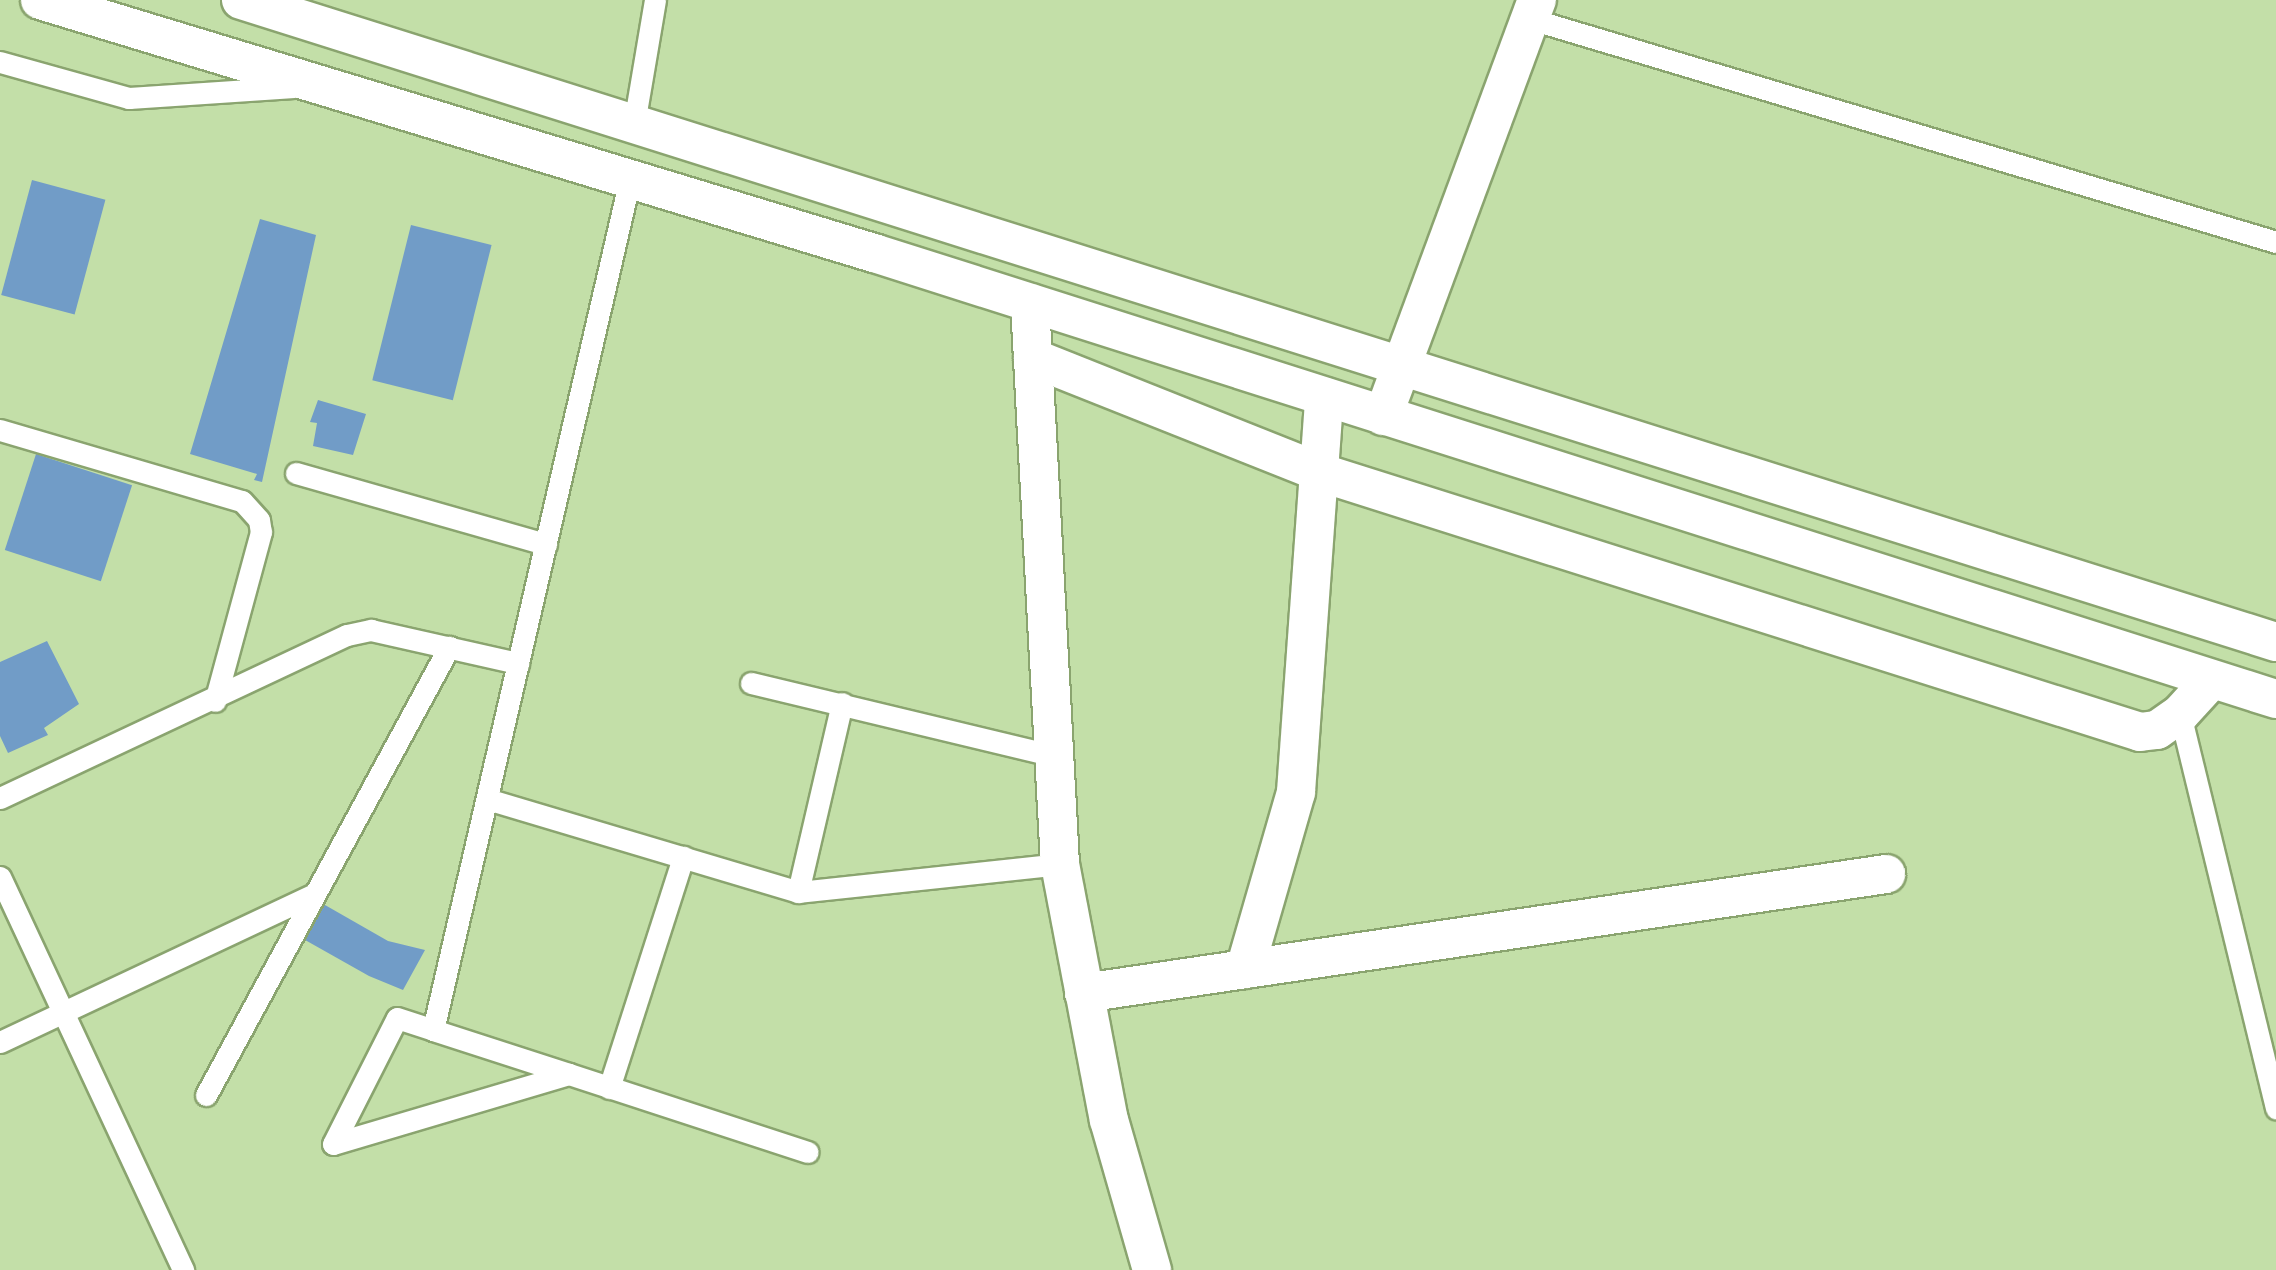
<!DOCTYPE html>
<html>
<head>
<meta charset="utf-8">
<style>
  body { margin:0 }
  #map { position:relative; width:2276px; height:1270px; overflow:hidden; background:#c3dfa8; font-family:Arial,sans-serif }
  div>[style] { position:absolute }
  .building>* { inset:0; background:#719cc7; transform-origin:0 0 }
  .roads { filter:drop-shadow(2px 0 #8aa46f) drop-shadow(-2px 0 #8aa46f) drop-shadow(0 2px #8aa46f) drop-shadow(0 -2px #8aa46f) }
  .lane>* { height:21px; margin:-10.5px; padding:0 10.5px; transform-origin:10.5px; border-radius:10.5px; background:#fff }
  .street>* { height:38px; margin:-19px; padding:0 19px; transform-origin:19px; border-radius:19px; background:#fff }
  .highway>* { height:38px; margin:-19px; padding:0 19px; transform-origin:19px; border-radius:19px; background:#fff }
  span { translate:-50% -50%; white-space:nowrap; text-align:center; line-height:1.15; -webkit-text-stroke:5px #c3dfa8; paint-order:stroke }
</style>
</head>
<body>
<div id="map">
  <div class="building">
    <div style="left:32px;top:180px;width:76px;height:119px;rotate:15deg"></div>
    <div style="clip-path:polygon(260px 219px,316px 235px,262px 482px,254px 480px,257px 474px,190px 454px)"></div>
    <div style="left:411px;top:225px;width:83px;height:160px;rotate:14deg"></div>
    <div style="clip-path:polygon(318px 400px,366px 414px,353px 455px,313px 446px,317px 423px,310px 422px)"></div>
    <div style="left:36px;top:454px;width:101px;height:101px;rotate:18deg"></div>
    <div style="clip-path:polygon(47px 641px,79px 704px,44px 728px,48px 735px,8px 753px,0 736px,0 662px)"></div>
    <div style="clip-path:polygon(318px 901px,388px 941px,425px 950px,403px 990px,369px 976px,298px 936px)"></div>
  </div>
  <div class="roads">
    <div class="lane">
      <div style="left:1531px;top:19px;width:778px;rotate:16.66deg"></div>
      <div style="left:0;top:62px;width:134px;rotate:15.6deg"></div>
      <div style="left:129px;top:98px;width:165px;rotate:-3.8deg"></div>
      <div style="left:634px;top:124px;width:126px;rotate:-80.4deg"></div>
      <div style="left:0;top:430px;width:252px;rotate:16.4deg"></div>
      <div style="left:242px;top:501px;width:25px;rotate:48deg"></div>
      <div style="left:259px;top:520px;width:12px;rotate:81deg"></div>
      <div style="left:261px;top:532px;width:175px;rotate:105.2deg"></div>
      <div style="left:296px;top:473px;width:260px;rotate:15.9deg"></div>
      <div style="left:751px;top:683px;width:314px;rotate:13.5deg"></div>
      <div style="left:2180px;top:714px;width:406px;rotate:76.3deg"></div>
      <div style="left:0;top:798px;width:383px;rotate:-25.2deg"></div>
      <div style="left:347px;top:635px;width:25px;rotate:-12deg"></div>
      <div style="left:371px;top:630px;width:151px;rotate:12.7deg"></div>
      <div style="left:487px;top:799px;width:325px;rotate:16.6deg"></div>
      <div style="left:798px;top:892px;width:263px;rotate:-6.1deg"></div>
      <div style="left:0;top:877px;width:434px;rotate:65deg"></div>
      <div style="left:798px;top:892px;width:194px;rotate:-76.9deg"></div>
      <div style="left:433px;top:1030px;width:874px;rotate:-76.97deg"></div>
      <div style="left:0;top:1042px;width:348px;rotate:-25.2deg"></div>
      <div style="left:569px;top:1074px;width:246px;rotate:163.5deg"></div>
      <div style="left:333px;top:1144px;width:141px;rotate:-63.1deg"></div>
      <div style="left:397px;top:1018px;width:38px;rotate:18deg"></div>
      <div style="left:433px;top:1030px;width:143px;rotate:17.9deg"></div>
      <div style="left:569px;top:1074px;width:251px;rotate:18.1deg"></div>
      <div style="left:609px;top:1088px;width:243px;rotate:-72.2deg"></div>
      <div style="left:206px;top:1095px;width:510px;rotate:-61.52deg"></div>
    </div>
    <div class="street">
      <div style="left:1030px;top:303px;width:562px;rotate:86.94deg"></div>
      <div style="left:1060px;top:864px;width:261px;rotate:79.2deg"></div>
      <div style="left:1109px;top:1120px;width:156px;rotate:74deg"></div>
      <div style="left:1033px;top:358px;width:308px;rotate:21.7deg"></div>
      <div style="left:1319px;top:472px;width:861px;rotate:17.57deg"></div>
      <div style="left:2140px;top:732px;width:17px;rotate:-7deg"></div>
      <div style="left:2157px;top:730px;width:28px;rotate:-35deg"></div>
      <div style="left:2180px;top:714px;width:47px;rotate:-47.6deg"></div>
      <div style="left:1383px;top:416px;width:444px;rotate:-69.7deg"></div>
      <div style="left:1245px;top:969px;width:184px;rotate:-73.9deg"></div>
      <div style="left:1296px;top:792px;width:396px;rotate:-85.9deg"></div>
      <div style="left:1084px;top:993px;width:811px;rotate:-8.44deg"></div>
    </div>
    <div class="highway">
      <div style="left:40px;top:0;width:872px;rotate:16.88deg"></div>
      <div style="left:874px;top:253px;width:1471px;rotate:17.65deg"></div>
      <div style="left:241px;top:0;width:2134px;rotate:17.51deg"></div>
    </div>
  </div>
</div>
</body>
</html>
